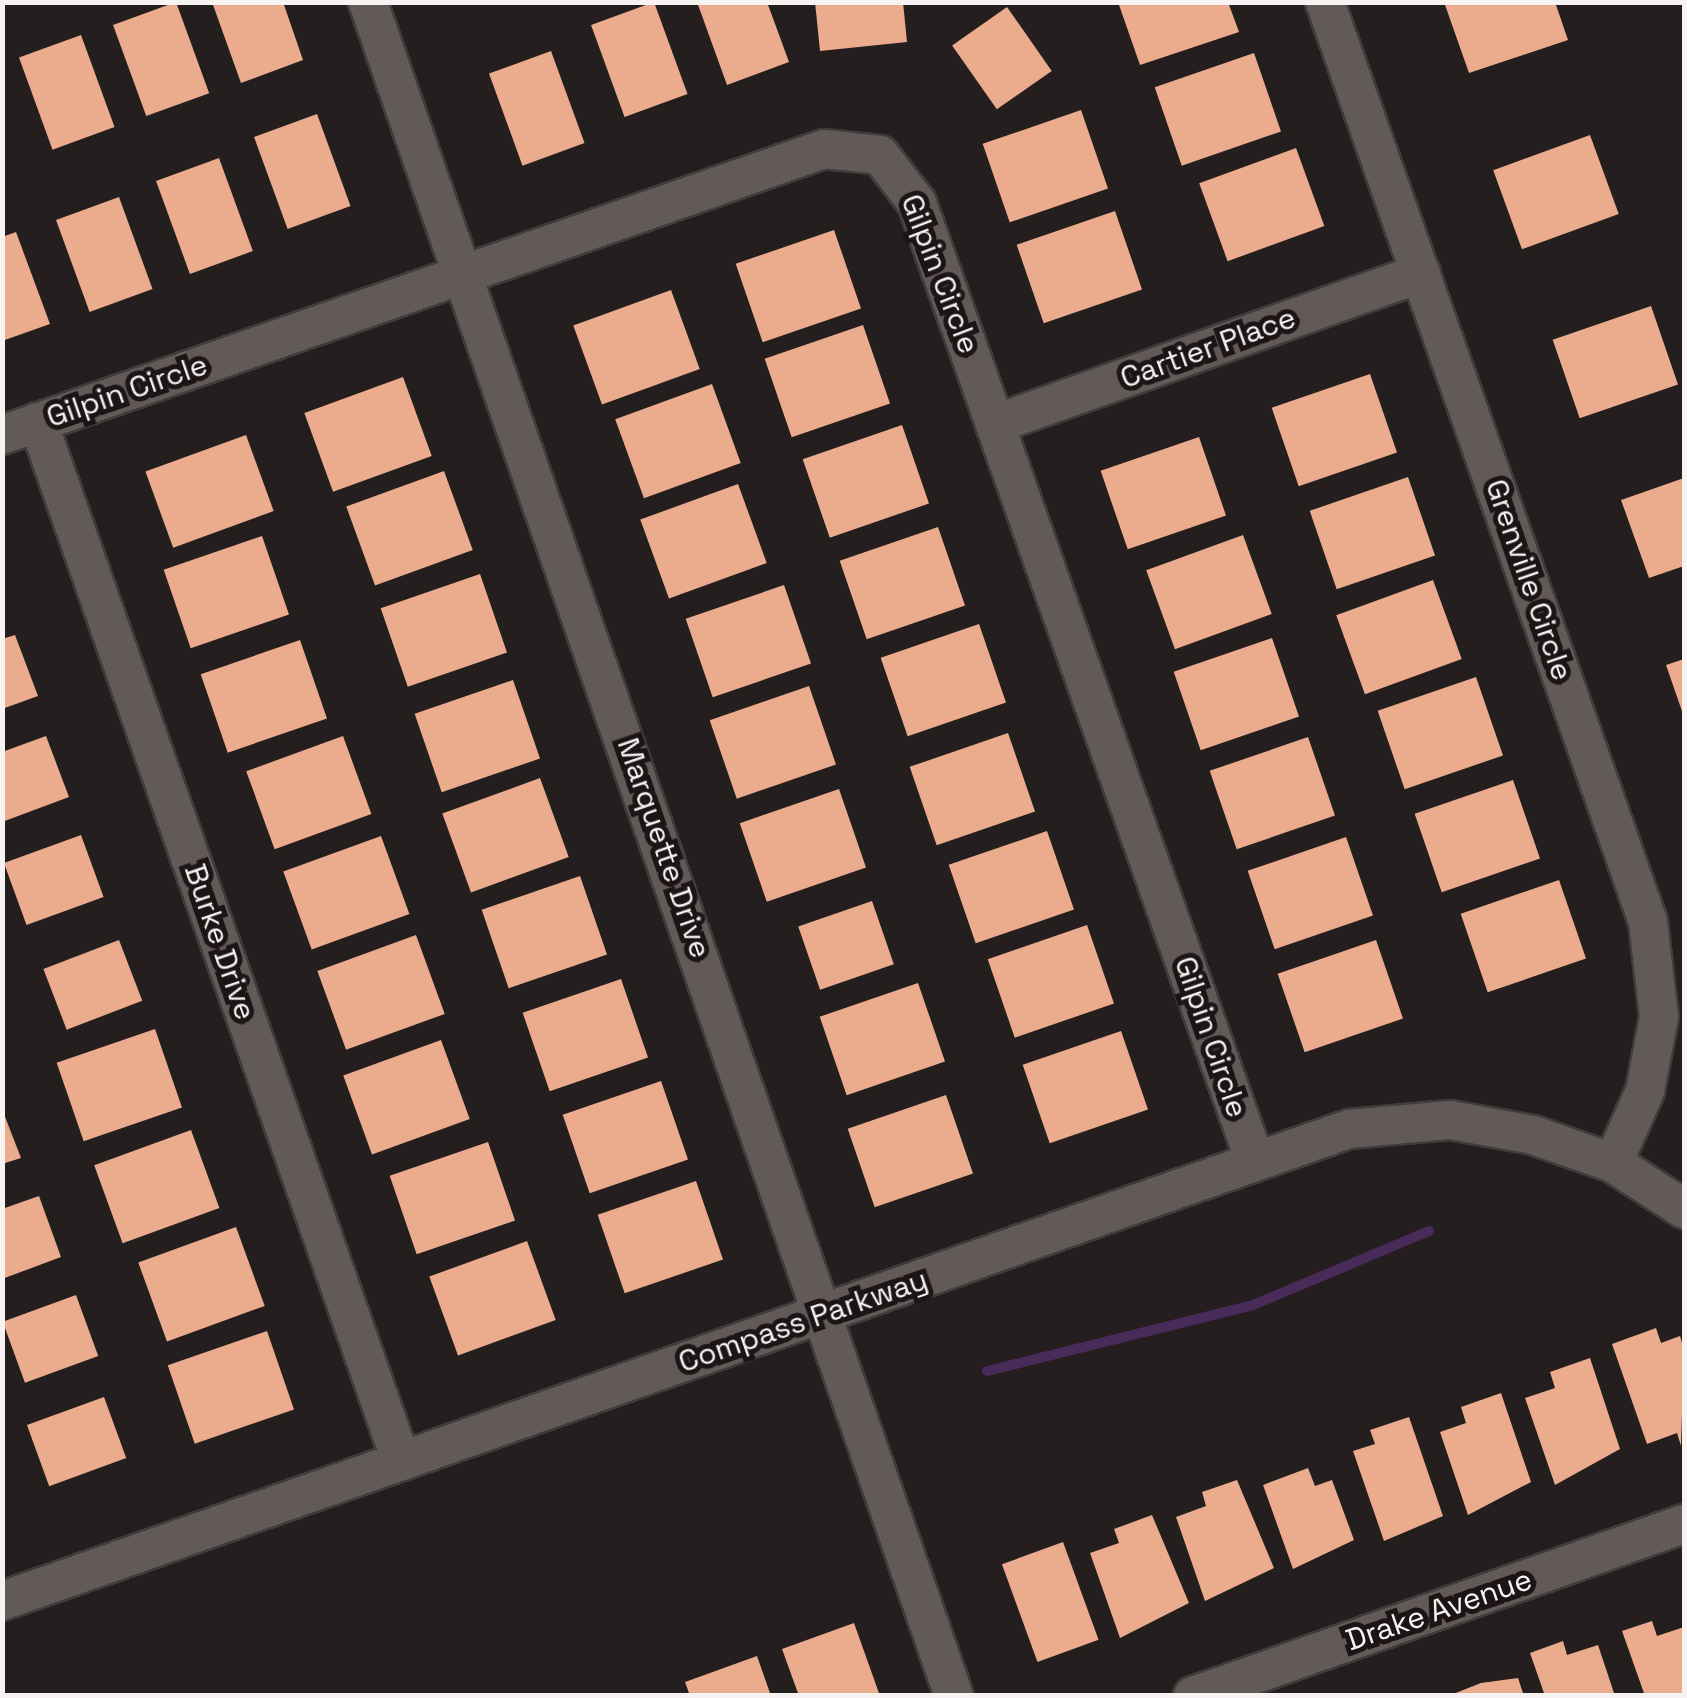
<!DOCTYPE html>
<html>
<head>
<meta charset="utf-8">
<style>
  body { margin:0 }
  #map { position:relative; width:1687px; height:1698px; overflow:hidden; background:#251e1e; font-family:"Space Grotesk",sans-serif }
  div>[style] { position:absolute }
  .stream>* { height:10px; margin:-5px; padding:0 5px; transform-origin:5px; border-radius:5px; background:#492b59 }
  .building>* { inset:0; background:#ebac8e; transform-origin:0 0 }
  .roads { filter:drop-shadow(2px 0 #413c3c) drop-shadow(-2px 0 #413c3c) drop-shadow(0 2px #413c3c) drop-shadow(0 -2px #413c3c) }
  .minor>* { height:38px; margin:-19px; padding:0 19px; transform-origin:19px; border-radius:19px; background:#625959 }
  span { translate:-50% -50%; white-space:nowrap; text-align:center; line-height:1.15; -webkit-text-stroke:10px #1c1415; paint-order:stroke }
  .street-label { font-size:30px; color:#f8f3f3 }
  .frame { position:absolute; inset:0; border:5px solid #f8f3f3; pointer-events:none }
</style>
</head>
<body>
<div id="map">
  <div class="stream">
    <div style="left:987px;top:1371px;width:274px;rotate:-13.9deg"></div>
    <div style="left:1253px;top:1305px;width:191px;rotate:-22.8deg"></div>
  </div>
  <div class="building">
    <div style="left:176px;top:2px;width:97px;height:67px;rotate:70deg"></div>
    <div style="clip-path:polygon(212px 2px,283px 2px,303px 60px,241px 83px)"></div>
    <div style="left:654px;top:2px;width:98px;height:67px;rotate:70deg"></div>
    <div style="clip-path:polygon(697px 2px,767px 2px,789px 62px,727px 85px)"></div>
    <div style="clip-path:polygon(815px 2px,903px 2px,907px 42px,820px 51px)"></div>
    <div style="clip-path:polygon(1118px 2px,1228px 2px,1239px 32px,1140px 65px)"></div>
    <div style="clip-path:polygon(1444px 2px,1555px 2px,1568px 40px,1469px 73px)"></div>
    <div style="left:1007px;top:7px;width:78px;height:67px;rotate:55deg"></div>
    <div style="left:81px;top:35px;width:98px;height:66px;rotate:70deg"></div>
    <div style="left:551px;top:51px;width:98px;height:66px;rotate:70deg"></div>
    <div style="left:1254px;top:53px;width:83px;height:105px;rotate:71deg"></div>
    <div style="left:1081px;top:110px;width:83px;height:104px;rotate:71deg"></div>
    <div style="left:317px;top:114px;width:98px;height:67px;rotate:70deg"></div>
    <div style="left:1590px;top:135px;width:84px;height:103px;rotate:70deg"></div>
    <div style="left:1296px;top:148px;width:83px;height:103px;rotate:70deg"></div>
    <div style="left:219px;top:158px;width:99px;height:67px;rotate:70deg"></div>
    <div style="left:119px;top:197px;width:98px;height:67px;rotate:70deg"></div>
    <div style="left:1115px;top:211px;width:83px;height:104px;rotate:71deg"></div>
    <div style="left:834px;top:230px;width:83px;height:104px;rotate:71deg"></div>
    <div style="clip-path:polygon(16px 232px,50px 324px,2px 341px,2px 237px)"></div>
    <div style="left:671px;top:290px;width:84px;height:104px;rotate:70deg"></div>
    <div style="left:1651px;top:306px;width:83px;height:104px;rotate:71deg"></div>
    <div style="left:863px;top:325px;width:83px;height:104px;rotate:71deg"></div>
    <div style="left:1370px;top:374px;width:83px;height:104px;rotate:71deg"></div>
    <div style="left:403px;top:377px;width:84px;height:105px;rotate:70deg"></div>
    <div style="left:712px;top:384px;width:84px;height:103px;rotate:70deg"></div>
    <div style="left:902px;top:425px;width:83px;height:105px;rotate:71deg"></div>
    <div style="left:246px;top:435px;width:81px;height:107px;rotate:70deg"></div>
    <div style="left:1199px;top:437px;width:83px;height:104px;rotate:71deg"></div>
    <div style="left:444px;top:471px;width:84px;height:104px;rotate:70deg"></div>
    <div style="left:1408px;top:477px;width:83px;height:104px;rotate:71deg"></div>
    <div style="clip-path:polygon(1684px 478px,1684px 566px,1649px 578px,1621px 500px)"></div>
    <div style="left:738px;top:484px;width:84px;height:104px;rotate:70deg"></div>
    <div style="left:938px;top:527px;width:83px;height:104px;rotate:71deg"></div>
    <div style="left:1243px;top:535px;width:84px;height:103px;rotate:70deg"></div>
    <div style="left:262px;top:536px;width:83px;height:104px;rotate:71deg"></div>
    <div style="left:480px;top:574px;width:83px;height:105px;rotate:71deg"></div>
    <div style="left:1433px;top:580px;width:84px;height:103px;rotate:70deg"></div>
    <div style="left:784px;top:585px;width:83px;height:104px;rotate:71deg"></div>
    <div style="left:979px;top:624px;width:83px;height:104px;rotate:71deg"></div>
    <div style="clip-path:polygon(15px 635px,38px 696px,2px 709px,2px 639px)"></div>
    <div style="left:1272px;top:638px;width:83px;height:104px;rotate:71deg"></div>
    <div style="left:300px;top:640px;width:83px;height:105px;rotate:71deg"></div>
    <div style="clip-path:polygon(1684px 659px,1684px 717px,1666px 665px)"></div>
    <div style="left:1476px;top:677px;width:83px;height:104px;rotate:71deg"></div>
    <div style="left:513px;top:680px;width:83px;height:104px;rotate:71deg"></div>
    <div style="left:809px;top:686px;width:83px;height:105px;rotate:71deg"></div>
    <div style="left:1008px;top:733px;width:83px;height:104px;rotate:71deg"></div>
    <div style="clip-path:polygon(46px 736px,69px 797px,2px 822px,2px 752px)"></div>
    <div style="left:343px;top:736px;width:83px;height:103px;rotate:70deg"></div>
    <div style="left:1308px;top:737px;width:83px;height:104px;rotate:71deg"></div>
    <div style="left:540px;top:778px;width:84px;height:104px;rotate:70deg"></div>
    <div style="left:1513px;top:780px;width:83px;height:104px;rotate:71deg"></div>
    <div style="left:839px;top:789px;width:83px;height:105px;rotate:71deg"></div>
    <div style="left:1047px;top:831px;width:83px;height:104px;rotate:71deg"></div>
    <div style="left:81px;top:835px;width:66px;height:82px;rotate:70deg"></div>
    <div style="left:381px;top:836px;width:83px;height:104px;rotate:70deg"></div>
    <div style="left:1346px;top:837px;width:83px;height:104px;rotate:71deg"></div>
    <div style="left:580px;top:876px;width:83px;height:104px;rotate:71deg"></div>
    <div style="left:1559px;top:880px;width:83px;height:104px;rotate:71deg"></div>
    <div style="left:872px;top:901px;width:67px;height:78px;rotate:71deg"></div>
    <div style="left:1087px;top:925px;width:83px;height:105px;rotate:71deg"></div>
    <div style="left:416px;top:935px;width:84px;height:105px;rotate:70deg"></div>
    <div style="left:119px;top:940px;width:65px;height:81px;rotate:69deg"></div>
    <div style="left:1376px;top:940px;width:83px;height:104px;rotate:71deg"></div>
    <div style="left:621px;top:979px;width:83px;height:104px;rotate:71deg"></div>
    <div style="left:918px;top:983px;width:83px;height:104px;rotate:71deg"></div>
    <div style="left:155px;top:1029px;width:83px;height:104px;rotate:71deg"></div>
    <div style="left:1121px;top:1031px;width:83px;height:104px;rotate:71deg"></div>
    <div style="left:441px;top:1040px;width:84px;height:104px;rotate:70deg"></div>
    <div style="left:661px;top:1081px;width:83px;height:104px;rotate:71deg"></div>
    <div style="left:946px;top:1095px;width:83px;height:104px;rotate:71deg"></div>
    <div style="clip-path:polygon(2px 1109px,21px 1158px,2px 1164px)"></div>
    <div style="left:191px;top:1130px;width:83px;height:103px;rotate:70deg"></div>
    <div style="left:488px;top:1142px;width:83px;height:104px;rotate:71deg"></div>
    <div style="left:696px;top:1181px;width:83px;height:104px;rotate:71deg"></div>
    <div style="clip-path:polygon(39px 1196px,61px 1257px,2px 1279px,2px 1209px)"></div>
    <div style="left:236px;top:1227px;width:84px;height:104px;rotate:70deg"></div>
    <div style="left:527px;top:1241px;width:84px;height:104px;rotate:70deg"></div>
    <div style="left:76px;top:1295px;width:65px;height:78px;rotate:70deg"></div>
    <div style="clip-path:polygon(1656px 1328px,1661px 1343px,1680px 1336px,1684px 1350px,1681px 1446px,1677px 1433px,1647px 1444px,1612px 1344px)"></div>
    <div style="left:267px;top:1331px;width:83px;height:105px;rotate:71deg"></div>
    <div style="clip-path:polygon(1590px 1358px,1620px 1449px,1555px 1485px,1525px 1398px,1555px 1388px,1550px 1372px)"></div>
    <div style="clip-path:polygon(1501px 1393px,1531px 1482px,1468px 1515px,1440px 1432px,1466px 1423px,1461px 1407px)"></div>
    <div style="left:104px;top:1397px;width:65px;height:82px;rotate:70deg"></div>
    <div style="clip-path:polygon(1409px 1417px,1443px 1516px,1384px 1541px,1353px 1451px,1375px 1444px,1370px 1430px)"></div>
    <div style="clip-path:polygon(1308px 1468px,1315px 1486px,1332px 1480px,1354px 1540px,1293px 1569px,1263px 1485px)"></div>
    <div style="clip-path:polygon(1237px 1480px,1274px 1568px,1205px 1601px,1176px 1517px,1206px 1506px,1202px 1492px)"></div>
    <div style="clip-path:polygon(1152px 1515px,1189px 1603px,1120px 1638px,1090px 1553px,1119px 1543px,1114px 1529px)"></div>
    <div style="left:1063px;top:1542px;width:104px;height:65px;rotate:70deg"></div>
    <div style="clip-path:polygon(1652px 1621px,1657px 1636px,1684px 1627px,1684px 1696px,1645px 1696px,1622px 1631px)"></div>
    <div style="clip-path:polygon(854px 1623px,880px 1696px,799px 1696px,782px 1649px)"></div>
    <div style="clip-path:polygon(1563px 1641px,1567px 1655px,1598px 1645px,1615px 1696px,1545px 1696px,1530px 1653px)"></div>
    <div style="clip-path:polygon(757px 1656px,771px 1696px,690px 1696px,685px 1682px)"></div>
    <div style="clip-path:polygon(1518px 1678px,1524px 1696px,1448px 1696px,1481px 1683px)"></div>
  </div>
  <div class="roads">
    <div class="minor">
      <div style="left:368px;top:2px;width:1792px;rotate:70.92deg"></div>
      <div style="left:1325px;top:2px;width:975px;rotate:70.65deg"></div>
      <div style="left:1648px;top:922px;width:96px;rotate:83.4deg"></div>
      <div style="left:1659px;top:1017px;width:75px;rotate:100.7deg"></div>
      <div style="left:1645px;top:1091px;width:79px;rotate:114deg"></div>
      <div style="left:38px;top:422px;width:1101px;rotate:70.74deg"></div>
      <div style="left:995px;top:424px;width:452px;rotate:-19.5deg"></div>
      <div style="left:2px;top:435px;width:870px;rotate:-19.18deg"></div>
      <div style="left:824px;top:149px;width:56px;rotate:6.1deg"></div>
      <div style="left:880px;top:155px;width:61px;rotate:52.4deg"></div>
      <div style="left:917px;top:203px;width:1016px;rotate:70.57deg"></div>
      <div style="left:2px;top:1601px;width:1427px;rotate:-19.31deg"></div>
      <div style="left:1349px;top:1129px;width:101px;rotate:-5.1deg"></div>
      <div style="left:1450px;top:1120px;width:84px;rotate:10.2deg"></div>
      <div style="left:1533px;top:1135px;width:85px;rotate:19.3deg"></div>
      <div style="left:1613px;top:1163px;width:85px;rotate:32.9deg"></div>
      <div style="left:1193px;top:1696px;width:520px;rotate:-19.31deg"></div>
    </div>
  </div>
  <div class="street-label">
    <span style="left:940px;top:274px;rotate:69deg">Gilpin Circle</span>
    <span style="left:1208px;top:348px;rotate:-20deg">Cartier Place</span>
    <span style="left:127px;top:391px;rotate:-19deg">Gilpin Circle</span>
    <span style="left:1529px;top:580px;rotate:71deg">Grenville Circle</span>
    <span style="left:664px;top:848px;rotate:71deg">Marquette Drive</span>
    <span style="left:220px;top:942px;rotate:71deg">Burke Drive</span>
    <span style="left:1211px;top:1037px;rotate:71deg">Gilpin Circle</span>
    <span style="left:803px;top:1321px;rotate:-19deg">Compass Parkway</span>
    <span style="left:1439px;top:1610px;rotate:-19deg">Drake Avenue</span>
  </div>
  <div class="frame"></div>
</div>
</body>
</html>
